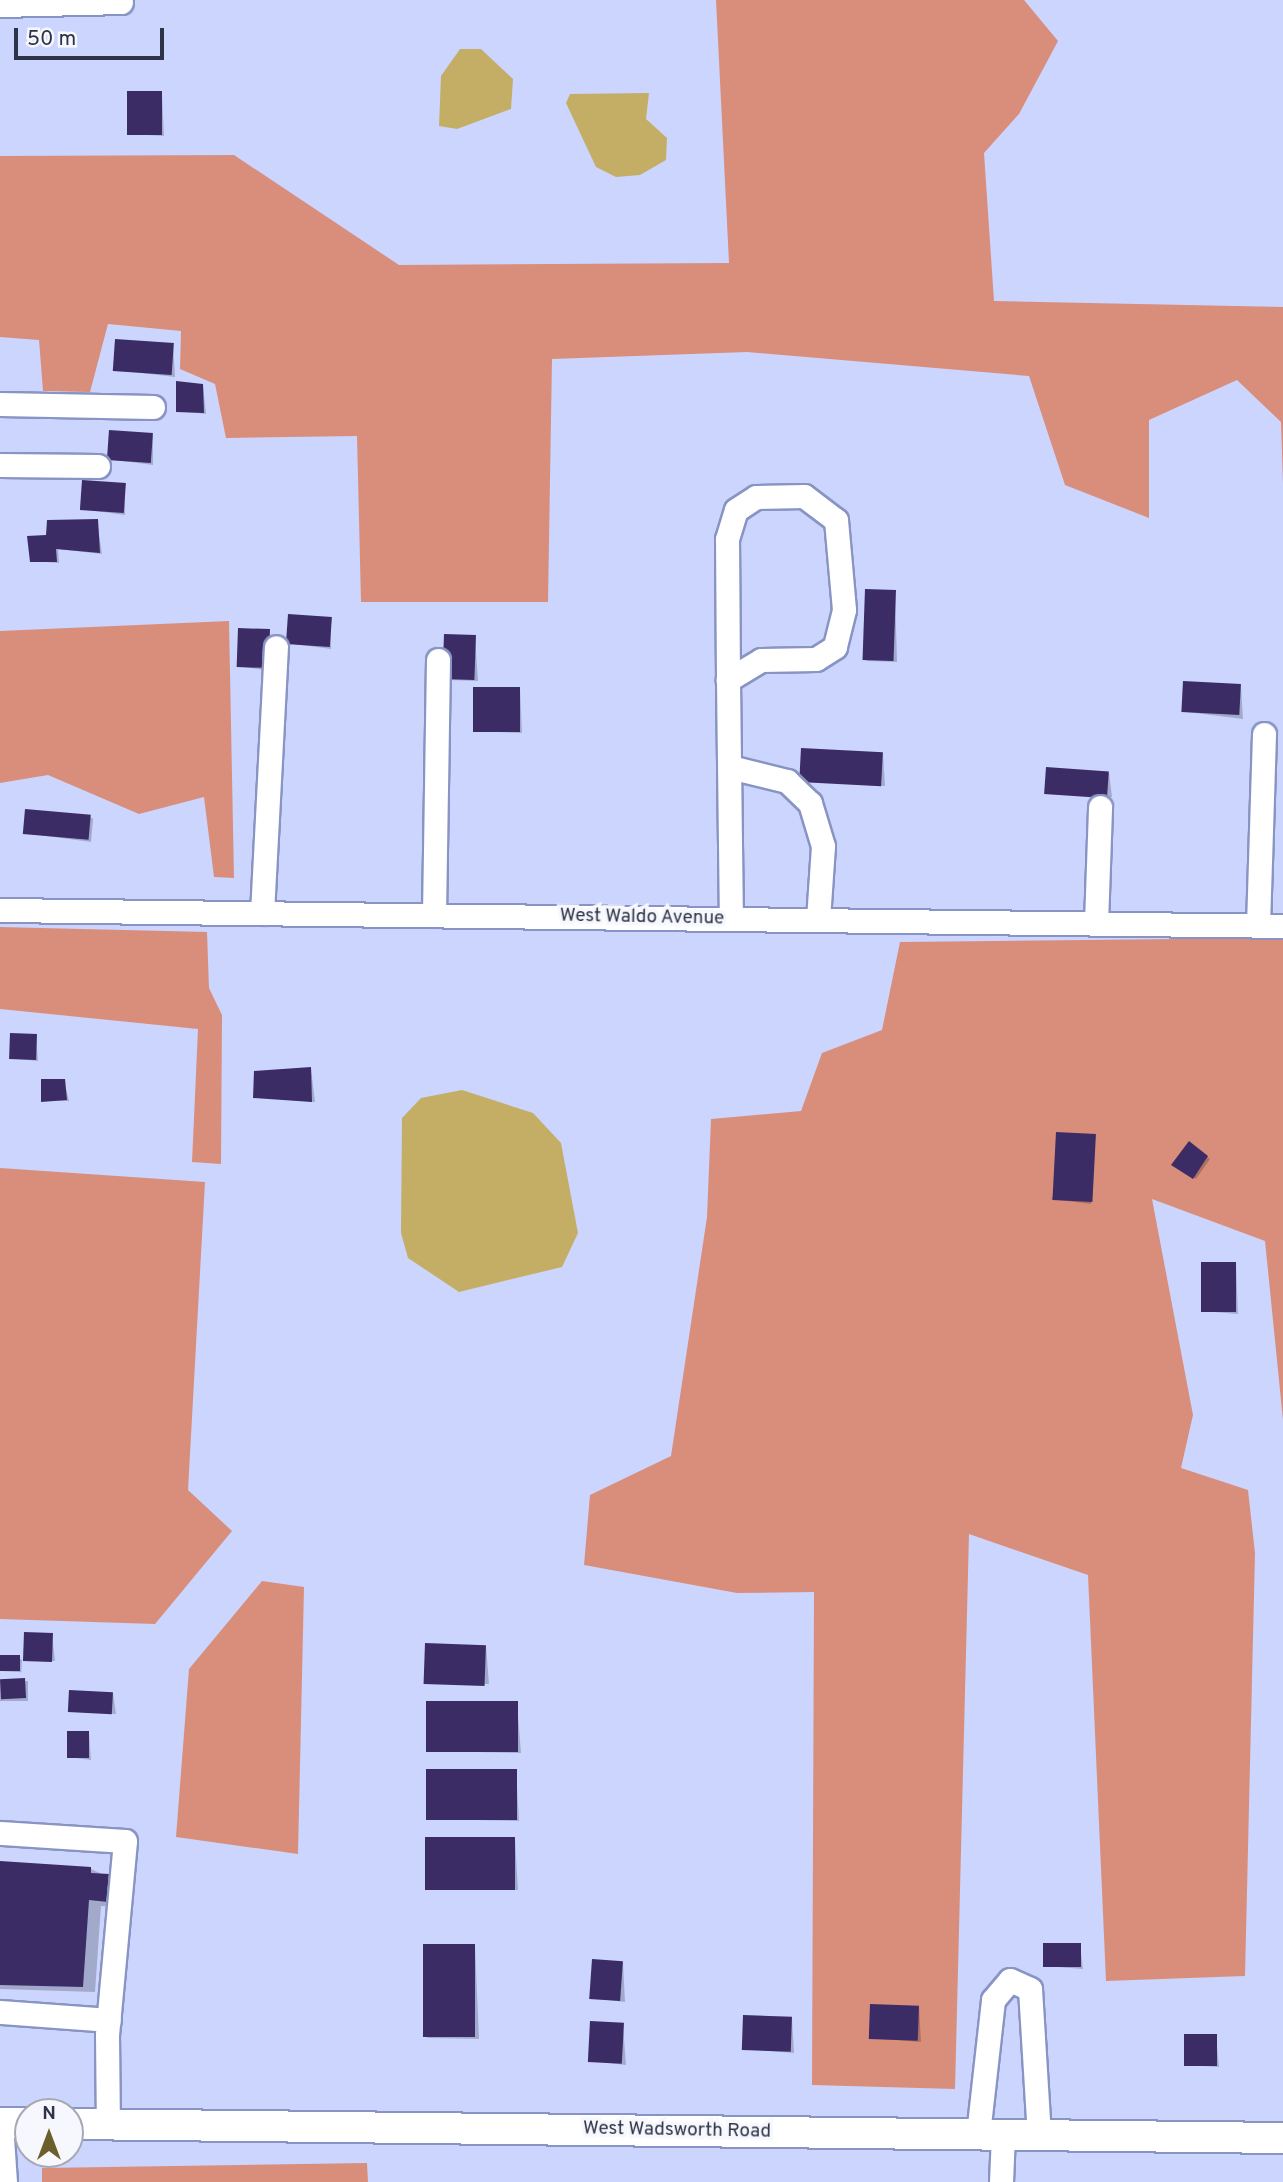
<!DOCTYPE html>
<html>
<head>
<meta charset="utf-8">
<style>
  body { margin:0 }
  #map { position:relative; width:1283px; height:2182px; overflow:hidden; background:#cbd5fe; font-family:Overpass,sans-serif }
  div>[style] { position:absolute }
  .forest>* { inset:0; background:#d98e7c }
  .water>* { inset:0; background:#c4ae65 }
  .shadow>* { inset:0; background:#0003; transform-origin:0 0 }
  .building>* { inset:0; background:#3c2c65; transform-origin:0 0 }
  .roads { filter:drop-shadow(2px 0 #8894c3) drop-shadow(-2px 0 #8894c3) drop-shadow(0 2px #8894c3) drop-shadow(0 -2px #8894c3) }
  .minor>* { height:23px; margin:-11.5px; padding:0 11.5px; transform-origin:11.5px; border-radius:11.5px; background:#fff }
  .major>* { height:30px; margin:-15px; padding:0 15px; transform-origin:15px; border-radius:15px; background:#fff }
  span { translate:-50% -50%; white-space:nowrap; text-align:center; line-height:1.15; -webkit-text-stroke:7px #f6f8fd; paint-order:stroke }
  .street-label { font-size:19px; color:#2e3347 }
  .north { position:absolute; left:14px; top:2098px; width:70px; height:70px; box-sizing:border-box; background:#f6f8fd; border:2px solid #a6a9b4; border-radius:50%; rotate:0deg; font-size:19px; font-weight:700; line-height:28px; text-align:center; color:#2e3347 }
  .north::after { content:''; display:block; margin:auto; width:24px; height:32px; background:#6d5f2c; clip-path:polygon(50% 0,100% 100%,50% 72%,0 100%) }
  .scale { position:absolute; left:14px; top:28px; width:150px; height:32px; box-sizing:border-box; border:4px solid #2e3347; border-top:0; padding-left:9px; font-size:21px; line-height:24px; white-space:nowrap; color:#2e3347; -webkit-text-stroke:5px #f6f8fd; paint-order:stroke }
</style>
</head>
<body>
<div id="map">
  <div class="forest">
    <div style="clip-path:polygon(716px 0,1024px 0,1058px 41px,1019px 114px,984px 153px,994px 301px,1283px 307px,1283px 484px,1281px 422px,1237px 380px,1149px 420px,1149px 518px,1065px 485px,1029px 376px,747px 352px,552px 359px,548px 602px,361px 602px,357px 436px,226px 438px,215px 384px,180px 369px,181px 331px,108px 324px,90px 392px,43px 391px,39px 340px,0 337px,0 156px,234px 155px,399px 265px,729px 263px)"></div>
    <div style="clip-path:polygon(229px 621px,234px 878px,214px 877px,204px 797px,139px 814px,48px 775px,0 783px,0 631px)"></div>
    <div style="clip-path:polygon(0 927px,207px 932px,209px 988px,222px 1015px,221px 1164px,192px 1162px,198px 1029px,0 1009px)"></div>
    <div style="clip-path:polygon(1283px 938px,1283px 1420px,1265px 1241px,1152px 1199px,1193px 1415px,1181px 1468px,1248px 1490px,1255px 1553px,1245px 1976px,1106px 1981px,1088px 1575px,969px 1534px,955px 2089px,812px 2085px,814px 1592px,737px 1593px,584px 1565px,590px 1495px,671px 1456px,707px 1217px,711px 1119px,801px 1111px,822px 1053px,882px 1030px,900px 942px)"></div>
    <div style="clip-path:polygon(0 1168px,205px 1182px,188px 1490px,232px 1531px,155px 1624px,0 1619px)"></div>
    <div style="clip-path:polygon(262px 1581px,304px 1587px,298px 1854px,176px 1837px,189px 1669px)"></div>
    <div style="clip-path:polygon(367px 2163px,368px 2182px,42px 2182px,42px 2168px)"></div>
  </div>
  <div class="water">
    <div style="clip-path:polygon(460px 49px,481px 49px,513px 79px,511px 109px,457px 129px,439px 126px,441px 76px)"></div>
    <div style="clip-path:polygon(649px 93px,646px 119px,667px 138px,666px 160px,640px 175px,616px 177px,596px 167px,566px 103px,570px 94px)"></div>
    <div style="clip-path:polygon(462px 1090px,533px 1113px,561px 1143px,578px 1233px,562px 1267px,459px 1292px,408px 1258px,401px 1233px,402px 1118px,421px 1098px)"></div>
  </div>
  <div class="shadow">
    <div style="clip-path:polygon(162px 93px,164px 136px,129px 134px)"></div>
    <div style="clip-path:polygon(173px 344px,175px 377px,117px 370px)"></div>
    <div style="clip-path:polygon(203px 386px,206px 414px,178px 411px)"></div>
    <div style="clip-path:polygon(153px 435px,153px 465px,108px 459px)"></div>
    <div style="clip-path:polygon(125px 485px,125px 515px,81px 509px)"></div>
    <div style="clip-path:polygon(97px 521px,102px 554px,58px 549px,59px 563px,31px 561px,48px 537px)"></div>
    <div style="clip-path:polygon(895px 592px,897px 662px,867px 661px,864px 659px)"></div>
    <div style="clip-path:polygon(331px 619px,331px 649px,287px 643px)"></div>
    <div style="clip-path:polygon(270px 631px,271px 671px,237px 666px)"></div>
    <div style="clip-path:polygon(475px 637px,478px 681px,448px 680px)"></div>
    <div style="clip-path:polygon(1241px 686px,1243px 719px,1187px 712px)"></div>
    <div style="clip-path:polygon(520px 689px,522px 733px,475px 731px)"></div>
    <div style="clip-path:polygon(883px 754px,885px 786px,801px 781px)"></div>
    <div style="clip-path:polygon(1109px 773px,1112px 797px,1047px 793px)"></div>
    <div style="clip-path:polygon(93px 819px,91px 842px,25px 833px,90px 817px)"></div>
    <div style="clip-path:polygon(36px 1036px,38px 1061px,10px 1058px)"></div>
    <div style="clip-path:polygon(311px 1069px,315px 1102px,255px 1097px)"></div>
    <div style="clip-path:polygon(64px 1081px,69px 1101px,43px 1101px)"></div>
    <div style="clip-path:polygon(1095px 1136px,1091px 1204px,1051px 1199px)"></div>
    <div style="clip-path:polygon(1192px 1145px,1210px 1159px,1196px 1179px,1173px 1165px)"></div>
    <div style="clip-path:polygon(1236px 1264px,1238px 1314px,1202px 1311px)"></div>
    <div style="clip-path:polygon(52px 1635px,55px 1661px,25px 1660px)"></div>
    <div style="clip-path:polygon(486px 1646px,489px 1684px,428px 1683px)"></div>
    <div style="left:0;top:1658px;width:22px;height:13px;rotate:3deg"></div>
    <div style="left:0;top:1681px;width:28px;height:20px"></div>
    <div style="clip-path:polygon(113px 1693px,116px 1714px,70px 1711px)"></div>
    <div style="clip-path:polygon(517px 1703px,521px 1753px,430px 1751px)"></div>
    <div style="clip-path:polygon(89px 1733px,91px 1760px,68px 1757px)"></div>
    <div style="clip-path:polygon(516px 1770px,519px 1821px,428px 1819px)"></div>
    <div style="clip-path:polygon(515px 1839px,518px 1890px,426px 1889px)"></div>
    <div style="clip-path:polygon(0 1863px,91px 1869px,121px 1883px,119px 1907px,101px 1906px,95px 1992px,0 1989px)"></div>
    <div style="clip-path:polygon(1080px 1945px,1083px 1969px,1044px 1966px)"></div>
    <div style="clip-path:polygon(475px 1946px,479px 2039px,428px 2038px,425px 2036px)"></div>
    <div style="clip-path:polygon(623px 1963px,625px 2002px,592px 1998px)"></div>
    <div style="clip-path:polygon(919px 2007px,921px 2042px,870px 2038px)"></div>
    <div style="clip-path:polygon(792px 2019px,794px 2053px,743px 2049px)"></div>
    <div style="clip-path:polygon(623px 2025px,626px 2065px,590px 2061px)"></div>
    <div style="clip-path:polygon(1216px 2036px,1219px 2067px,1186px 2065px)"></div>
  </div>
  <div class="building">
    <div style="left:127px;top:91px;width:35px;height:44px"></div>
    <div style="left:115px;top:339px;width:59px;height:32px;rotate:4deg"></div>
    <div style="clip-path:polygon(176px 381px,203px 384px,204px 413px,176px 412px)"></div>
    <div style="left:109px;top:430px;width:44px;height:30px;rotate:4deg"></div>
    <div style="left:82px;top:480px;width:44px;height:30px;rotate:4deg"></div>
    <div style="clip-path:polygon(98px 519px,100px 553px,56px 549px,57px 562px,30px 562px,27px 536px,46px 535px,47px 520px)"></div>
    <div style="left:865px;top:589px;width:31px;height:71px;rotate:2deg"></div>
    <div style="left:288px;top:614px;width:44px;height:30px;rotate:4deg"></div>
    <div style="left:238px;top:628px;width:32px;height:39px;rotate:2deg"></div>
    <div style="left:444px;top:634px;width:32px;height:45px;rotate:2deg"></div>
    <div style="left:1183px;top:681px;width:58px;height:31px;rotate:3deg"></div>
    <div style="left:473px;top:687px;width:47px;height:45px"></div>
    <div style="left:801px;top:748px;width:82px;height:34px;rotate:3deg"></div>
    <div style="left:1046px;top:767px;width:63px;height:27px;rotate:4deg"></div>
    <div style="left:25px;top:809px;width:66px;height:25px;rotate:5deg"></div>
    <div style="left:10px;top:1033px;width:27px;height:26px;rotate:2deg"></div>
    <div style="clip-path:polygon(311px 1067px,312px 1102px,253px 1098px,254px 1071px)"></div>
    <div style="clip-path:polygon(41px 1079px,65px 1079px,67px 1100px,41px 1102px)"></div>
    <div style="left:1056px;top:1132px;width:40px;height:68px;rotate:3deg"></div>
    <div style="clip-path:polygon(1189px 1141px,1208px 1156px,1193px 1179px,1171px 1165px)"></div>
    <div style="left:1201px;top:1262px;width:35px;height:50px"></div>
    <div style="left:24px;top:1632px;width:29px;height:29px;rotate:2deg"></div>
    <div style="left:425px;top:1643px;width:61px;height:41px;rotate:2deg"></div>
    <div style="left:20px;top:1655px;width:16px;height:20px;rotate:90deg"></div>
    <div style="left:25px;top:1678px;width:20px;height:25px;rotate:87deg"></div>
    <div style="left:69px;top:1690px;width:44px;height:22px;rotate:3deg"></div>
    <div style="left:426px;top:1701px;width:92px;height:51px"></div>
    <div style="left:67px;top:1731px;width:22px;height:27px"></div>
    <div style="left:426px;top:1769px;width:91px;height:51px"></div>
    <div style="left:425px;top:1837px;width:90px;height:53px"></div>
    <div style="clip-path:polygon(0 1861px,91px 1867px,91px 1873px,109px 1874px,108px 1902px,89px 1900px,83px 1987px,0 1985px)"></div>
    <div style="left:1043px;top:1943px;width:38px;height:24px"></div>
    <div style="left:423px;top:1944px;width:52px;height:93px"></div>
    <div style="left:592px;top:1959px;width:31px;height:40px;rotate:4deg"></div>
    <div style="left:870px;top:2004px;width:49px;height:35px;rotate:2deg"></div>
    <div style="left:743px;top:2015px;width:49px;height:35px;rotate:2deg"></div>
    <div style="left:590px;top:2021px;width:34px;height:41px;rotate:3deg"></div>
    <div style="left:1184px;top:2034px;width:33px;height:32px"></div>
  </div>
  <div class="roads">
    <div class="minor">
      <div style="left:0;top:5px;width:121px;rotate:-1.4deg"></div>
      <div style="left:0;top:404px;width:153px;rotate:1.1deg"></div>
      <div style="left:0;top:465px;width:98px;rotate:0.6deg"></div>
      <div style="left:728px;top:680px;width:141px;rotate:-90.4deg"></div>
      <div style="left:727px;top:539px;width:30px;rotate:-73deg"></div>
      <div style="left:736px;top:510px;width:24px;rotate:-33deg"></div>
      <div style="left:756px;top:497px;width:48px;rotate:-1.2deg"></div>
      <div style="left:804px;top:496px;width:40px;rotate:37deg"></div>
      <div style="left:836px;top:520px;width:90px;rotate:84.9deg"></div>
      <div style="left:844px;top:610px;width:38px;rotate:104deg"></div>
      <div style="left:835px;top:647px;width:22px;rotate:148deg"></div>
      <div style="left:816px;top:659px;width:55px;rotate:179deg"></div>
      <div style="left:761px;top:660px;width:39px;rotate:149deg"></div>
      <div style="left:728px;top:680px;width:239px;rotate:89.3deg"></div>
      <div style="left:730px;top:767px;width:59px;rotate:13.8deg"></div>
      <div style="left:787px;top:781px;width:32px;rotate:44deg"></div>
      <div style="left:810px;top:803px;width:45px;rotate:73.2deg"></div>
      <div style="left:823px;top:846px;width:74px;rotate:93.9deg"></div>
      <div style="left:0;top:910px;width:1283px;rotate:0.71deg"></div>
      <div style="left:262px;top:913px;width:266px;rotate:-87deg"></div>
      <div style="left:434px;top:915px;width:255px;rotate:-89.1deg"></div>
      <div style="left:1096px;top:923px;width:116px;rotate:-88deg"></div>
      <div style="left:1258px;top:925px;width:191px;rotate:-88.2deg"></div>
      <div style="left:0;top:1833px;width:125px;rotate:3.7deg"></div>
      <div style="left:125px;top:1841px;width:195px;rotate:95.3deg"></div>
      <div style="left:107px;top:2035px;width:89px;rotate:89.4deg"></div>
      <div style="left:0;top:2012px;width:109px;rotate:4.2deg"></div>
      <div style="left:1px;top:2123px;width:59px;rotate:86.1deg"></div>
      <div style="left:978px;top:2134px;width:135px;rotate:-83.6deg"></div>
      <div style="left:993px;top:2000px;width:26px;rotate:-50deg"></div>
      <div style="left:1010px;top:1980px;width:22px;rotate:24deg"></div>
      <div style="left:1030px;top:1989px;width:146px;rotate:86.5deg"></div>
      <div style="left:1001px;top:2182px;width:47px;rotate:-87.6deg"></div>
    </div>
    <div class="major">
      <div style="left:0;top:2123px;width:28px"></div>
      <div style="left:70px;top:2124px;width:1213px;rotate:0.66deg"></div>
    </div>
  </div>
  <div class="street-label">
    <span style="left:642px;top:918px;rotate:1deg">West Waldo Avenue</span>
    <span style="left:677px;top:2131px;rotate:1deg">West Wadsworth Road</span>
  </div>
  <div class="north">N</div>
  <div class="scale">50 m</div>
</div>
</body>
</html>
